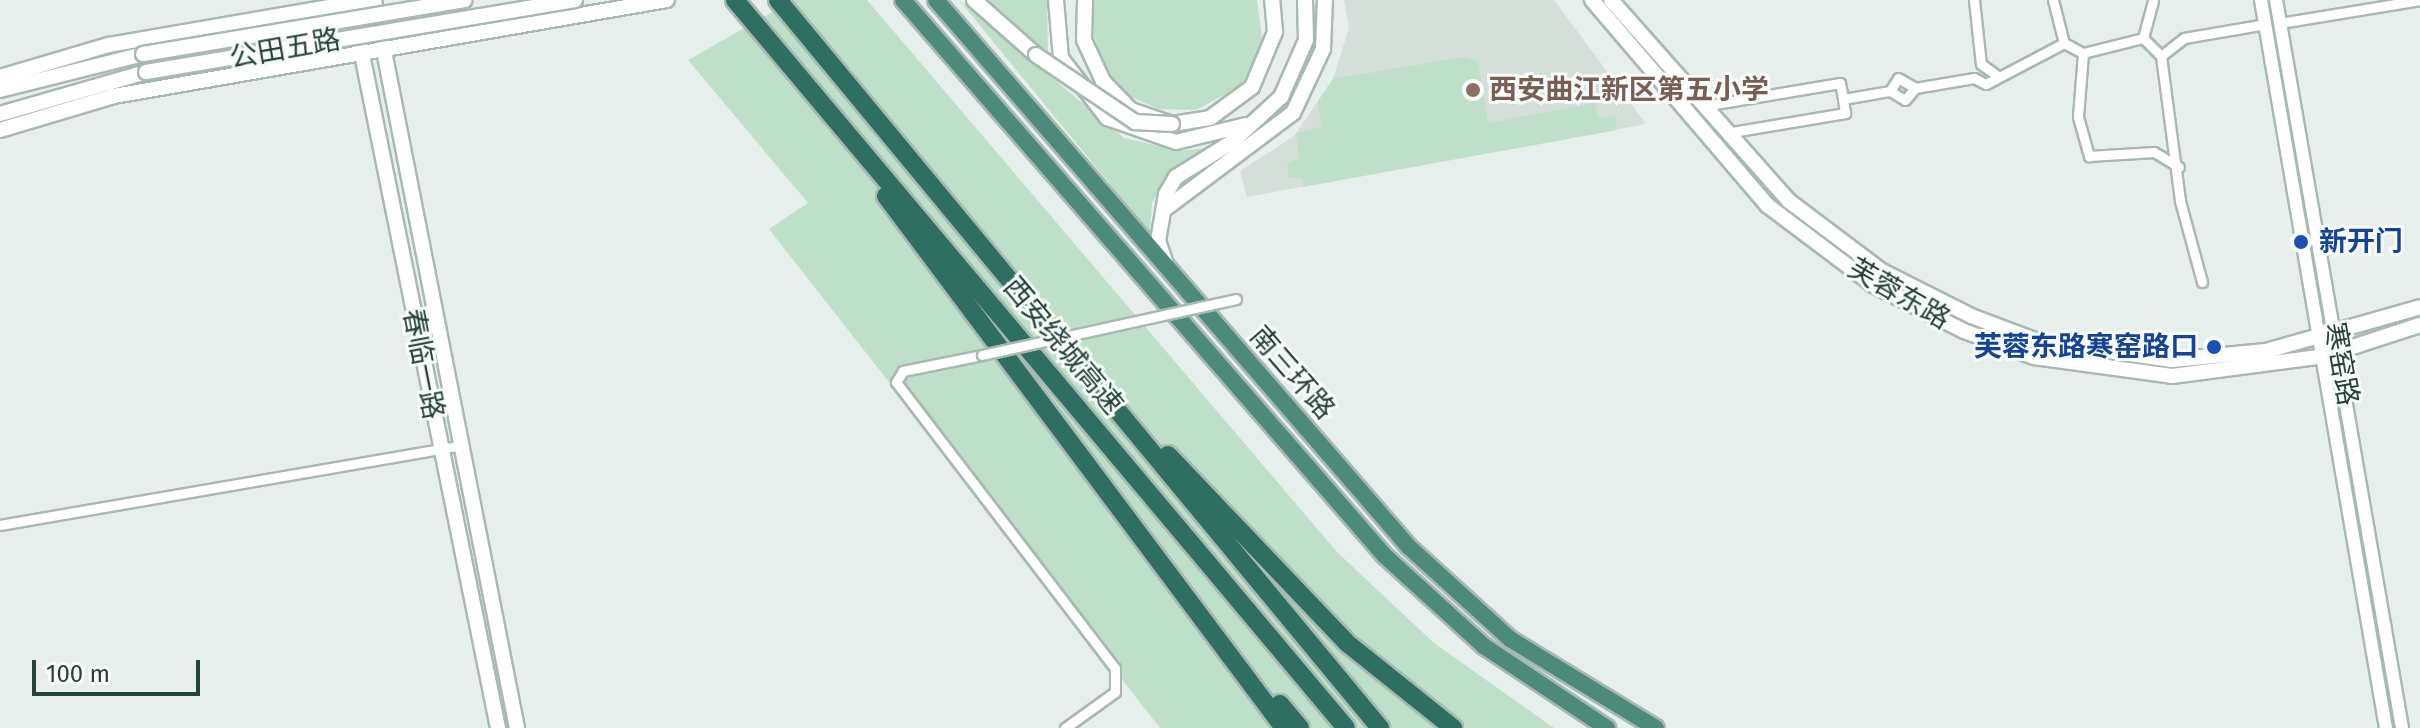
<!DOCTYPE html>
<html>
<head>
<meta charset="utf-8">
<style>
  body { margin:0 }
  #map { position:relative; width:2420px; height:728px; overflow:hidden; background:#e6efeb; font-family:"Fira Sans","Noto Sans SC",sans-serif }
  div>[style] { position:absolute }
  .built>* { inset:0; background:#d4dfda }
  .green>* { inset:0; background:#bfe0c8 }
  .roads { filter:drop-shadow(2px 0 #a8b8b2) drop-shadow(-2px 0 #a8b8b2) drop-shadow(0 2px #a8b8b2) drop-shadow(0 -2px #a8b8b2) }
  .minor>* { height:9px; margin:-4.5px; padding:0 4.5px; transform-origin:4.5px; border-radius:4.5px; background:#fff }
  .tertiary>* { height:12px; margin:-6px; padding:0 6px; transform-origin:6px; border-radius:6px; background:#fff }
  .secondary>* { height:14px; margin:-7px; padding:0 7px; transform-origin:7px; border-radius:7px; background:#fff }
  .trunk>* { height:16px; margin:-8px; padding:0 8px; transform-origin:8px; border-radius:8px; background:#4c8a7c }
  .motorway>* { height:18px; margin:-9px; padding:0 9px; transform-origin:9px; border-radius:9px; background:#2f6f62 }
  .bridges { filter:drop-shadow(2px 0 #a8b8b2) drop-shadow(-2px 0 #a8b8b2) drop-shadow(0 2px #a8b8b2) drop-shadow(0 -2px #a8b8b2) }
  .minor-bridge>* { height:9px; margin:-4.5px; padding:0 4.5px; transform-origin:4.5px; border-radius:4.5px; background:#fff }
  .secondary-bridge>* { height:14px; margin:-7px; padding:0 7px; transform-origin:7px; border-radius:7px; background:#fff }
  .dots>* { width:22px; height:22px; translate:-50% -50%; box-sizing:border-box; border:4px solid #f7fbf9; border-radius:50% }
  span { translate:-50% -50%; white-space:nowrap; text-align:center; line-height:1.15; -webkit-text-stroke:6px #f7fbf9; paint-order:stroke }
  .street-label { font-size:28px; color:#24423a }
  .education-label { font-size:28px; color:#785e54; font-weight:700 }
  .left { translate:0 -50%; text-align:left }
  .transit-label { font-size:28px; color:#164399; font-weight:700 }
  .right { translate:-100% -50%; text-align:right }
  .scale { position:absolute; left:32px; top:660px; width:168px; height:36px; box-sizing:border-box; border:4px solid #24423a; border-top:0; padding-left:10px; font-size:24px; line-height:28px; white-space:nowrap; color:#24423a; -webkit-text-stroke:6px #f7fbf9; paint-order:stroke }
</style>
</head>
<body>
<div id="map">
  <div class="built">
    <div style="clip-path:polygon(1344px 0,1554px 0,1646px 124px,1247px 197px,1240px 171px,1294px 136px,1333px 79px,1349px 28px)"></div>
  </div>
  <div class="green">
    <div style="clip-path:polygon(794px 0,867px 0,1337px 552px,1434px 643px,1554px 728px,1160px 728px,769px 229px,808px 203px,688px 60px)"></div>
    <div style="clip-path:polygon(959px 0,1124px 138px,1180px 151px,1206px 148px,1166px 179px,1152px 203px,1150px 233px)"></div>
    <div style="clip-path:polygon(989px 0,1047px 0,1048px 53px)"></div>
    <div style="clip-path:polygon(1094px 0,1257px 0,1262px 38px,1246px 79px,1233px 90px,1196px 110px,1158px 109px,1121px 92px,1108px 75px,1094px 36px)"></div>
    <div style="clip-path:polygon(1465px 57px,1478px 61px,1488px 123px,1595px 103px,1599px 119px,1615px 116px,1617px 130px,1303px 187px,1302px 178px,1289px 178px,1287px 163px,1299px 159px,1296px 133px,1321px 127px,1318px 101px,1333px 79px)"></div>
  </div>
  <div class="roads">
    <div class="minor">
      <div style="left:1974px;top:0;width:64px;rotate:83.8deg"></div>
      <div style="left:1981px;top:64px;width:19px;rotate:36deg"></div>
      <div style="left:2053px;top:0;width:44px;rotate:75.7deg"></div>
      <div style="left:2280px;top:23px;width:142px;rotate:-9.3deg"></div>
      <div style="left:2143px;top:38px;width:39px;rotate:-75deg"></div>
      <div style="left:2083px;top:53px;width:64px;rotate:94.5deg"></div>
      <div style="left:2078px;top:117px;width:41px;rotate:74.2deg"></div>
      <div style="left:2089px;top:156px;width:65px;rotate:-3.5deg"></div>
      <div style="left:2154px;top:152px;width:29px;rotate:31deg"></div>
      <div style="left:2161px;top:56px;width:146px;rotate:82.5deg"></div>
      <div style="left:2180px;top:201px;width:84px;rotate:74.8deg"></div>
      <div style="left:1890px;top:91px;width:15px;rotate:-58deg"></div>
      <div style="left:1898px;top:78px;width:20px;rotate:30deg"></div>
      <div style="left:1703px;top:106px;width:139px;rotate:-9.5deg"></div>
      <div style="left:1840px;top:83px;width:16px;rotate:79deg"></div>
      <div style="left:1726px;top:133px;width:121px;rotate:-9.5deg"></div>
      <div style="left:1845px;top:113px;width:14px;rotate:-98deg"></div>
      <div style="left:1843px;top:99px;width:48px;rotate:-9.7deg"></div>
      <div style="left:1890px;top:91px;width:17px;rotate:31deg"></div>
      <div style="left:1905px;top:100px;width:16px;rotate:-50deg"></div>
      <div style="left:1915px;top:88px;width:60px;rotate:-9.6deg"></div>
      <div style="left:1974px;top:78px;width:13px;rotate:27deg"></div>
      <div style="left:1986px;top:84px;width:88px;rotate:-27.7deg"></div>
      <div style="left:2064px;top:43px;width:21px;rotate:28deg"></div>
      <div style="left:2083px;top:53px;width:62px;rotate:-14deg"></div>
      <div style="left:2143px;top:38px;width:25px;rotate:45deg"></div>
      <div style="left:2161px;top:56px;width:29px;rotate:-38deg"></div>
      <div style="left:2184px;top:38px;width:83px;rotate:-9.7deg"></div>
      <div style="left:982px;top:355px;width:81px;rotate:168.6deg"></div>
      <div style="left:903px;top:371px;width:13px;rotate:122deg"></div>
      <div style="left:896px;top:382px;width:360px;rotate:52.6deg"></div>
      <div style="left:1115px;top:668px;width:24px;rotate:90deg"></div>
      <div style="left:1115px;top:692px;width:62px;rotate:144.2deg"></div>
      <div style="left:0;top:525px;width:468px;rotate:-9.8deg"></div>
    </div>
    <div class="tertiary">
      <div style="left:2261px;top:0;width:739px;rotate:80.26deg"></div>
      <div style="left:2276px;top:0;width:739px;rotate:80.18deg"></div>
    </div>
    <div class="secondary">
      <div style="left:351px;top:0;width:743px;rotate:78.58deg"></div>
      <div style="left:374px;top:0;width:742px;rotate:78.89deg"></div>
      <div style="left:974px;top:0;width:83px;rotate:41.6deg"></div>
      <div style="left:1056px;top:0;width:58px;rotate:85.1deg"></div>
      <div style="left:1061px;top:58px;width:76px;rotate:52.5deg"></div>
      <div style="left:1107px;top:118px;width:73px;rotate:19.2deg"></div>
      <div style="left:1176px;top:142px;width:72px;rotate:-13.7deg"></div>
      <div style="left:1085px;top:0;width:40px;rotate:91.4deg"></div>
      <div style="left:1084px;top:40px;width:45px;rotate:65.1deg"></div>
      <div style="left:1103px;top:81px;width:40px;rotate:46deg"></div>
      <div style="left:1131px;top:110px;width:43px;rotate:18.9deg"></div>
      <div style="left:1172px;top:124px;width:38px;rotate:-9deg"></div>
      <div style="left:1210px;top:118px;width:52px;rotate:-36.4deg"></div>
      <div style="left:1252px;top:87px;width:60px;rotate:-67.3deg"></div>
      <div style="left:1275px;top:32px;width:32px;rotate:-95deg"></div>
      <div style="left:1592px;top:0;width:270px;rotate:49.5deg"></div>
      <div style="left:1767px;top:205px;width:133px;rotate:37deg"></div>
      <div style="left:1873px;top:285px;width:102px;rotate:26.8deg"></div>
      <div style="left:1964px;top:331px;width:75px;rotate:20.4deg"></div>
      <div style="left:2034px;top:357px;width:139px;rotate:7.8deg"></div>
      <div style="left:2172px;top:376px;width:154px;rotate:-7.4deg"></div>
      <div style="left:2325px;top:356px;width:100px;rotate:-18.1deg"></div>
      <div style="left:1611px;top:0;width:268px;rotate:48.5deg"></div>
      <div style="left:1789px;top:201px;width:116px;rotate:37deg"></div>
      <div style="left:1882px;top:271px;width:100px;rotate:26.8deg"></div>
      <div style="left:1971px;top:316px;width:72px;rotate:20.5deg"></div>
      <div style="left:2038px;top:341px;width:135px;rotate:8.1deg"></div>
      <div style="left:2172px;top:360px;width:94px;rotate:-5.5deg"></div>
      <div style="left:2266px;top:351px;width:160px;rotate:-15.9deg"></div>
      <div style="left:0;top:77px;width:114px;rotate:-16.4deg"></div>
      <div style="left:109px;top:45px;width:265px;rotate:-9.8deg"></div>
      <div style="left:0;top:90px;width:147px;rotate:-14.1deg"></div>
      <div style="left:0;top:114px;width:152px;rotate:-16deg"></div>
      <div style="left:0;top:130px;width:119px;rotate:-16.6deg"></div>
      <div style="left:114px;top:96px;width:561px;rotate:-9.85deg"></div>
      <div style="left:1165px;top:209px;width:160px;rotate:-36.9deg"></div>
      <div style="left:1293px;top:113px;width:71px;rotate:-64.9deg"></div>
      <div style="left:1323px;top:49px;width:49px;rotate:-87.7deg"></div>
      <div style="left:1166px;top:264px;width:24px;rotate:-109deg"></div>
      <div style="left:1158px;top:241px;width:48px;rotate:-80.3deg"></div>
      <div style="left:1166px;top:194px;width:20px;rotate:-60deg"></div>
      <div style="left:1176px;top:177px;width:66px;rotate:-32deg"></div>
      <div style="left:1232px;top:142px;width:67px;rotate:-42.6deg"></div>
      <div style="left:1281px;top:97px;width:62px;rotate:-66.3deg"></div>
      <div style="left:1306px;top:40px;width:40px;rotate:-91.4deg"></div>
    </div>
    <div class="trunk">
      <div style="left:903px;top:0;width:736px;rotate:49.08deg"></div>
      <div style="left:1385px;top:556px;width:134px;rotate:42.3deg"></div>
      <div style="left:1484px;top:646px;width:148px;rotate:33.7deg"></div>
      <div style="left:936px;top:0;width:723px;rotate:49.15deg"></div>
      <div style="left:1409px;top:547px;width:137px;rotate:42.3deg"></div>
      <div style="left:1510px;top:639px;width:171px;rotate:31.4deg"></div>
    </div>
    <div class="motorway">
      <div style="left:735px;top:0;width:950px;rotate:49.99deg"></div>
      <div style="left:778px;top:0;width:945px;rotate:50.41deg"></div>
      <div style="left:886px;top:196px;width:664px;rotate:53.2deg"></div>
      <div style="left:1168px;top:455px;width:260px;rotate:46.4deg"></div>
      <div style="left:1347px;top:643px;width:136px;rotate:38.7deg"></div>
      <div style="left:1280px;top:704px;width:31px;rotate:50deg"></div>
    </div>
  </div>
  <div class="bridges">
    <div class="minor-bridge">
      <div style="left:982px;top:355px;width:260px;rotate:-12.4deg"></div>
    </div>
    <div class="secondary-bridge">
      <div style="left:143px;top:54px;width:326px;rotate:-9.5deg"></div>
      <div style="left:1036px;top:55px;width:120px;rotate:34.1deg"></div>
      <div style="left:1135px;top:122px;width:37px;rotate:3deg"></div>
      <div style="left:146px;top:72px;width:435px;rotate:-9.5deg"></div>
    </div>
  </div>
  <div class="dots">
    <div style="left:1473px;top:90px;background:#8d6e63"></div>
    <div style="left:2301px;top:242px;background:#1a4fb4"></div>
    <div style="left:2214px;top:347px;background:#1a4fb4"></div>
  </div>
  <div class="street-label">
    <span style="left:285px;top:49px;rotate:-10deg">公田五路</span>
    <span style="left:1899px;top:294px;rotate:30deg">芙蓉东路</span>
    <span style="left:1063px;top:346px;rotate:50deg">西安绕城高速</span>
    <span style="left:423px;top:364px;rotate:79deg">春临一路</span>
    <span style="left:2341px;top:364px;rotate:80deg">寒窑路</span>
    <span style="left:1292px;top:373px;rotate:49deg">南三环路</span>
  </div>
  <div class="education-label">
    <span class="left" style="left:1489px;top:90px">西安曲江新区第五小学</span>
  </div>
  <div class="transit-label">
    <span class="left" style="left:2319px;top:242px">新开门</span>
    <span class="right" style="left:2198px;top:347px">芙蓉东路寒窑路口</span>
  </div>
  <div class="scale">100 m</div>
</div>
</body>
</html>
